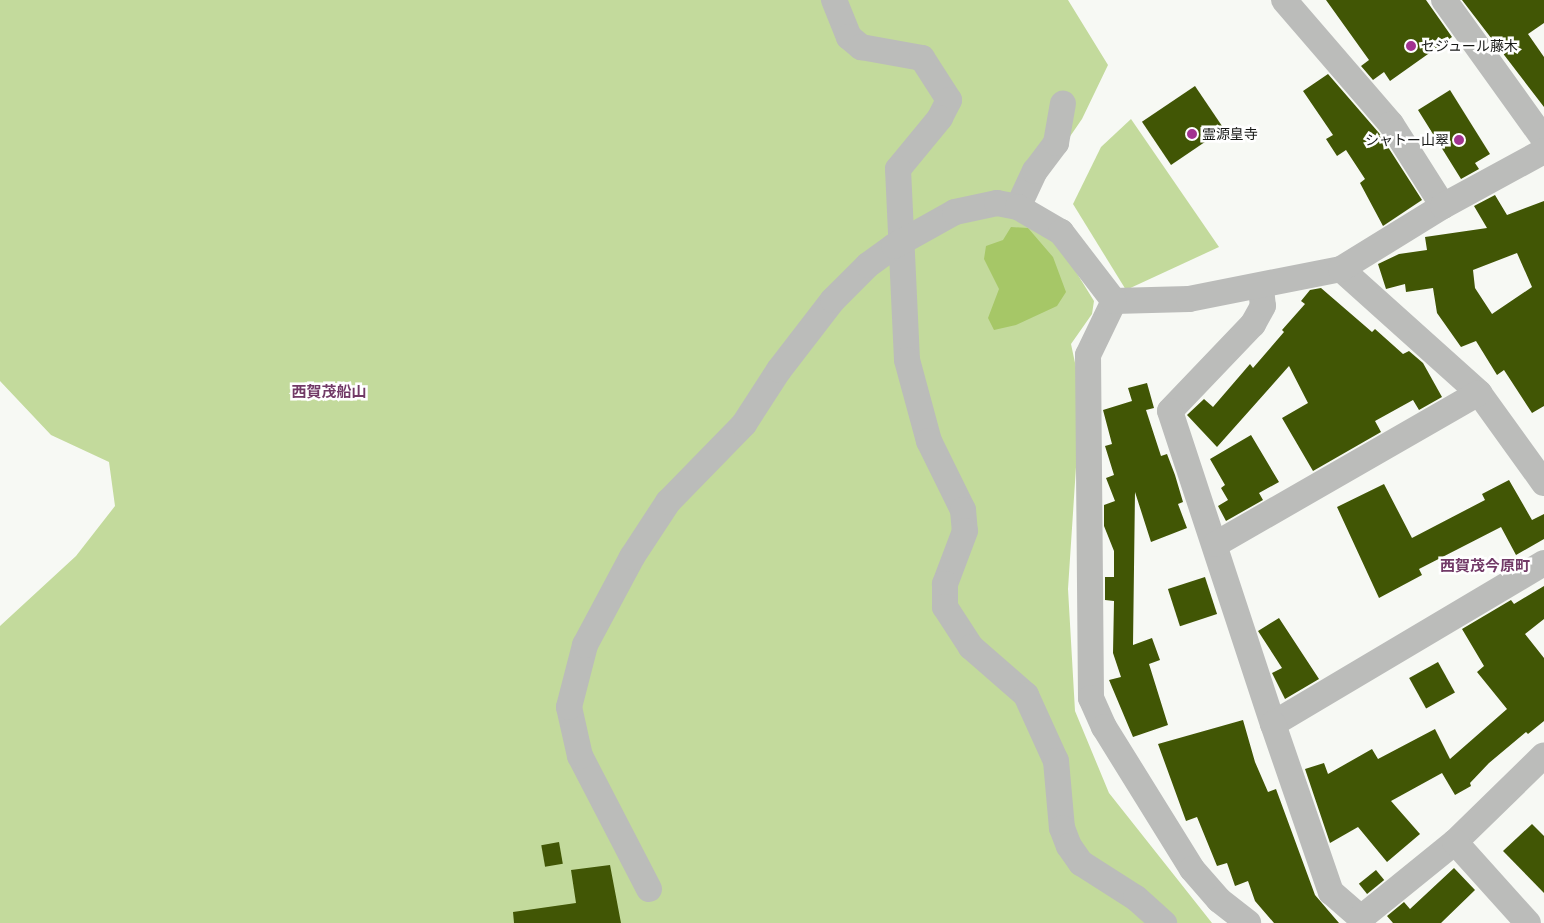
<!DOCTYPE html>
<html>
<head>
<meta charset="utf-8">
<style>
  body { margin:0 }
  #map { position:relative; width:1544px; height:923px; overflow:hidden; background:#f7f9f4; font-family:"Public Sans","Noto Sans JP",sans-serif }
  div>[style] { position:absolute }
  .green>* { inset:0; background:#c3da9c }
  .water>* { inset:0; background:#a6c767 }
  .building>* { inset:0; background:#415605; transform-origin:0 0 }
  .minor>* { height:26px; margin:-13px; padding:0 13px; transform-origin:13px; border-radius:13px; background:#bbbcba }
  .dots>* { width:14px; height:14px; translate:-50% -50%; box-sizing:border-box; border:2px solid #fff; border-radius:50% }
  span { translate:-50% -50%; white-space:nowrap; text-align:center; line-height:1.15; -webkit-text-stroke:5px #fff; paint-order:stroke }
  .poi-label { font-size:14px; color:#171816 }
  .left { translate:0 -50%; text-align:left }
  .right { translate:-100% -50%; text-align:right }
  .neighbourhood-label { font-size:15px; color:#723a67; font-weight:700 }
</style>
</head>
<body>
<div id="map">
  <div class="green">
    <div style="clip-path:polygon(0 0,1068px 0,1108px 65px,1082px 119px,1029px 196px,1094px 301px,1092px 314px,1071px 344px,1081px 391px,1068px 589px,1075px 711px,1109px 793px,1212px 923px,0 923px,0 626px,76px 556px,115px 506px,109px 462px,51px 435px,0 381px)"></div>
    <div style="clip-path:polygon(1131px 119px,1219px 247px,1126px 290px,1073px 204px,1101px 147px)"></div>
  </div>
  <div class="water">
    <div style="clip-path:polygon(1011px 227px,1028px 228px,1053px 257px,1066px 292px,1057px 306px,1016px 325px,994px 330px,988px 318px,999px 289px,984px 259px,986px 246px,1003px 240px)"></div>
  </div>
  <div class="building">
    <div style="clip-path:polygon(1326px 0,1426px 0,1452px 37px,1390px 81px,1384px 72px,1373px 80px,1361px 66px,1369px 60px)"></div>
    <div style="clip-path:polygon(1462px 0,1544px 0,1544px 23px,1528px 34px,1544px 57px,1544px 107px)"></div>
    <div style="clip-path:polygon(1328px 74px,1379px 133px,1422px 200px,1383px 226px,1360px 183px,1365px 179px,1346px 150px,1337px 156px,1326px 139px,1333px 135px,1303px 91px)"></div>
    <div style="left:1195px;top:86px;width:52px;height:64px;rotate:56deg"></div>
    <div style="clip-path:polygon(1450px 90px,1490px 154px,1475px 163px,1479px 169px,1461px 179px,1418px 110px)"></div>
    <div style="clip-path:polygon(evenodd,1495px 195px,1507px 215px,1544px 201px,1544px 406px,1532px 413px,1504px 370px,1497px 375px,1476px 341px,1461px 347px,1437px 313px,1433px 288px,1406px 292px,1405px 284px,1386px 289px,1378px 264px,1399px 254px,1427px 250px,1425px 237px,1487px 228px,1474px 206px,1495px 195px,1517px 253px,1532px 287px,1492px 314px,1475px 288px,1473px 270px,1517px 253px)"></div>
    <div style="clip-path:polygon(1321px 288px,1372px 332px,1375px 329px,1403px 354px,1409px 351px,1423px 363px,1442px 397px,1419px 410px,1413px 400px,1375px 421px,1381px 432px,1313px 471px,1282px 418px,1308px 403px,1289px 366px,1217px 447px,1187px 415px,1204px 399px,1213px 407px,1250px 364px,1253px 368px,1284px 332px,1282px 330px,1305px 304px,1301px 301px,1310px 290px)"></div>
    <div style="clip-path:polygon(1147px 383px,1154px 408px,1146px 410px,1161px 456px,1167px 454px,1175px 475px,1183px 502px,1178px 504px,1187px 528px,1151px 542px,1135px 492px,1133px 645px,1152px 638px,1160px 660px,1149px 664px,1168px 725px,1133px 737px,1109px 680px,1121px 677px,1113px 653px,1114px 601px,1105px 600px,1105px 577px,1114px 577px,1114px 551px,1104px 526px,1104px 505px,1115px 501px,1106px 478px,1114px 475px,1105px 446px,1112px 444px,1103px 410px,1132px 401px,1128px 388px)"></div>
    <div style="clip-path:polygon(1251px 435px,1279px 482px,1259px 493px,1263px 500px,1226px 521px,1218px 506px,1228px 500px,1221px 488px,1225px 485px,1210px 459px)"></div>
    <div style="clip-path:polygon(1509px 480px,1532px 520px,1544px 514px,1544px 539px,1516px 555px,1501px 527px,1419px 569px,1422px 575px,1379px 598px,1337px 507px,1384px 484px,1412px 538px,1485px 500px,1482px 494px)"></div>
    <div style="left:1205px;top:577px;width:39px;height:39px;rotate:72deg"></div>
    <div style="clip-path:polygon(1544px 586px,1544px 619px,1525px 634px,1544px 658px,1544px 721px,1528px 734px,1526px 732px,1489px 763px,1470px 783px,1471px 786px,1455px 795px,1442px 773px,1391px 801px,1420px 834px,1387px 862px,1358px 827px,1330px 843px,1305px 769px,1324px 763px,1328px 774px,1372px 749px,1378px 759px,1435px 729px,1450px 759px,1507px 709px,1477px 672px,1484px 666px,1462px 629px,1511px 600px,1514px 604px)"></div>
    <div style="clip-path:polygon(1279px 618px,1319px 679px,1285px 699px,1272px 673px,1282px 668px,1258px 631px)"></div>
    <div style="left:1438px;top:662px;width:35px;height:33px;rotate:61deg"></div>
    <div style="clip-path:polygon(1243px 720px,1255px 762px,1268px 792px,1276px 789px,1315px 895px,1339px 923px,1274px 923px,1255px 901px,1248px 881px,1235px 886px,1227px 863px,1217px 866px,1197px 817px,1186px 821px,1158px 744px)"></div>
    <div style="clip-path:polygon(1532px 824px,1544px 836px,1544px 893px,1503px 851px)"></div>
    <div style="left:559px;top:842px;width:22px;height:18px;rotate:80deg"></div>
    <div style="clip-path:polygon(610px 865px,621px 923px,514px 923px,513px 912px,576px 903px,571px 870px)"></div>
    <div style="clip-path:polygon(1454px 868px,1475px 890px,1441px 923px,1393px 923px,1387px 916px,1404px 902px,1410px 909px)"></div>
    <div style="left:1376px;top:870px;width:13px;height:22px;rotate:51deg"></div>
  </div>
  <div class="minor">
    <div style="left:834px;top:0;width:40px;rotate:68deg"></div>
    <div style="left:849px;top:37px;width:16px;rotate:40deg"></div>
    <div style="left:861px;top:47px;width:62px;rotate:10.2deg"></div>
    <div style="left:922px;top:58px;width:50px;rotate:57.3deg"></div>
    <div style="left:949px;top:100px;width:20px;rotate:117deg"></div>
    <div style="left:940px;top:118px;width:66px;rotate:129.5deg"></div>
    <div style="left:898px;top:169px;width:191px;rotate:87.3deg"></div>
    <div style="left:907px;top:360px;width:84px;rotate:74.8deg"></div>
    <div style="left:929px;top:441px;width:77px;rotate:63.8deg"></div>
    <div style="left:963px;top:510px;width:21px;rotate:85deg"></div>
    <div style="left:965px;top:531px;width:57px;rotate:110.7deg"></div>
    <div style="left:945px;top:584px;width:23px;rotate:90deg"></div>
    <div style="left:945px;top:607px;width:48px;rotate:57deg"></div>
    <div style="left:971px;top:647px;width:73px;rotate:41.1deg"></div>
    <div style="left:1026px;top:695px;width:72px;rotate:65.6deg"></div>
    <div style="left:1056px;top:761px;width:67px;rotate:84.9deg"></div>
    <div style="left:1062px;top:828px;width:19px;rotate:69deg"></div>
    <div style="left:1069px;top:846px;width:21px;rotate:55deg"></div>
    <div style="left:1081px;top:863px;width:65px;rotate:32.5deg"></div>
    <div style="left:1136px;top:898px;width:38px;rotate:42deg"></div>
    <div style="left:1284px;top:0;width:164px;rotate:49.2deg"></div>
    <div style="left:1391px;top:124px;width:97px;rotate:57.6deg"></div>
    <div style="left:1444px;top:0;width:171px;rotate:54.3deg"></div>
    <div style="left:1018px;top:207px;width:40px;rotate:-65deg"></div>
    <div style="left:1035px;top:171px;width:35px;rotate:-53deg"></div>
    <div style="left:1056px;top:143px;width:40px;rotate:-80deg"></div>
    <div style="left:1341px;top:269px;width:186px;rotate:41.9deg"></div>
    <div style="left:1479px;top:393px;width:111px;rotate:54.2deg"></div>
    <div style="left:1261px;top:288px;width:18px;rotate:84deg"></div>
    <div style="left:1263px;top:306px;width:21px;rotate:119deg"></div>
    <div style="left:1253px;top:324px;width:120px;rotate:133.7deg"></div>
    <div style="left:1170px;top:411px;width:330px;rotate:71.8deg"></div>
    <div style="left:1114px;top:301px;width:60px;rotate:115.7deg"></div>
    <div style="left:1088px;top:355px;width:343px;rotate:89.5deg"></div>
    <div style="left:1091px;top:698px;width:32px;rotate:66deg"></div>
    <div style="left:1104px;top:727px;width:167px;rotate:58.2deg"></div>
    <div style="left:1192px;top:869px;width:41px;rotate:48.9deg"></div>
    <div style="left:1219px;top:900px;width:37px;rotate:38deg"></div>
    <div style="left:1114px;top:301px;width:75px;rotate:-1.5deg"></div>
    <div style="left:1189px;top:299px;width:155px;rotate:-11.2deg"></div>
    <div style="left:1341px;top:269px;width:120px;rotate:-31.7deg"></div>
    <div style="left:1443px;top:206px;width:115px;rotate:-28.6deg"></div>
    <div style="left:1216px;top:544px;width:303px;rotate:-29.9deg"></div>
    <div style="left:1544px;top:563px;width:315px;rotate:149.3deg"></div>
    <div style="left:1273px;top:724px;width:178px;rotate:71deg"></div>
    <div style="left:1331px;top:892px;width:40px;rotate:41deg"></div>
    <div style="left:1361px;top:918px;width:121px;rotate:-39deg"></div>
    <div style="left:1455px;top:842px;width:124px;rotate:-44.3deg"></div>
    <div style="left:1455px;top:842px;width:109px;rotate:48deg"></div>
    <div style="left:649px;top:889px;width:150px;rotate:-117.4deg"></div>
    <div style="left:580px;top:756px;width:50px;rotate:-102.7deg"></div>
    <div style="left:569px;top:707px;width:64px;rotate:-75.5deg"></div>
    <div style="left:585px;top:645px;width:100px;rotate:-61.9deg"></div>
    <div style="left:632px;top:557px;width:66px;rotate:-56.8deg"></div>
    <div style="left:668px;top:502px;width:109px;rotate:-45.7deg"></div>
    <div style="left:744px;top:424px;width:64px;rotate:-57.1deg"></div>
    <div style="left:779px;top:370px;width:88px;rotate:-52.4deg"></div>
    <div style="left:833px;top:300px;width:49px;rotate:-45deg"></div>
    <div style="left:868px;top:265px;width:32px;rotate:-36deg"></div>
    <div style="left:894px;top:246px;width:70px;rotate:-29.1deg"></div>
    <div style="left:955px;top:212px;width:43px;rotate:-12.1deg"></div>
    <div style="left:997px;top:203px;width:21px;rotate:11deg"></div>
    <div style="left:1018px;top:207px;width:50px;rotate:30.2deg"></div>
    <div style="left:1061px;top:232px;width:87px;rotate:52.5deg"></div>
  </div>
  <div class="dots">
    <div style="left:1411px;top:46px;background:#a23391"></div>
    <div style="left:1192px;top:134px;background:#a23391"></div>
    <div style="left:1459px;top:140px;background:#a23391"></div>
  </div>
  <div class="poi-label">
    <span class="left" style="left:1421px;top:46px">セジュール藤木</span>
    <span class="left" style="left:1202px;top:134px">霊源皇寺</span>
    <span class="right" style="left:1449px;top:140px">シャトー山翠</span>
  </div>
  <div class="neighbourhood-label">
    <span style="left:329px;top:392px">西賀茂船山</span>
    <span style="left:1485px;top:566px">西賀茂今原町</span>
  </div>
</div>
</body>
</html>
